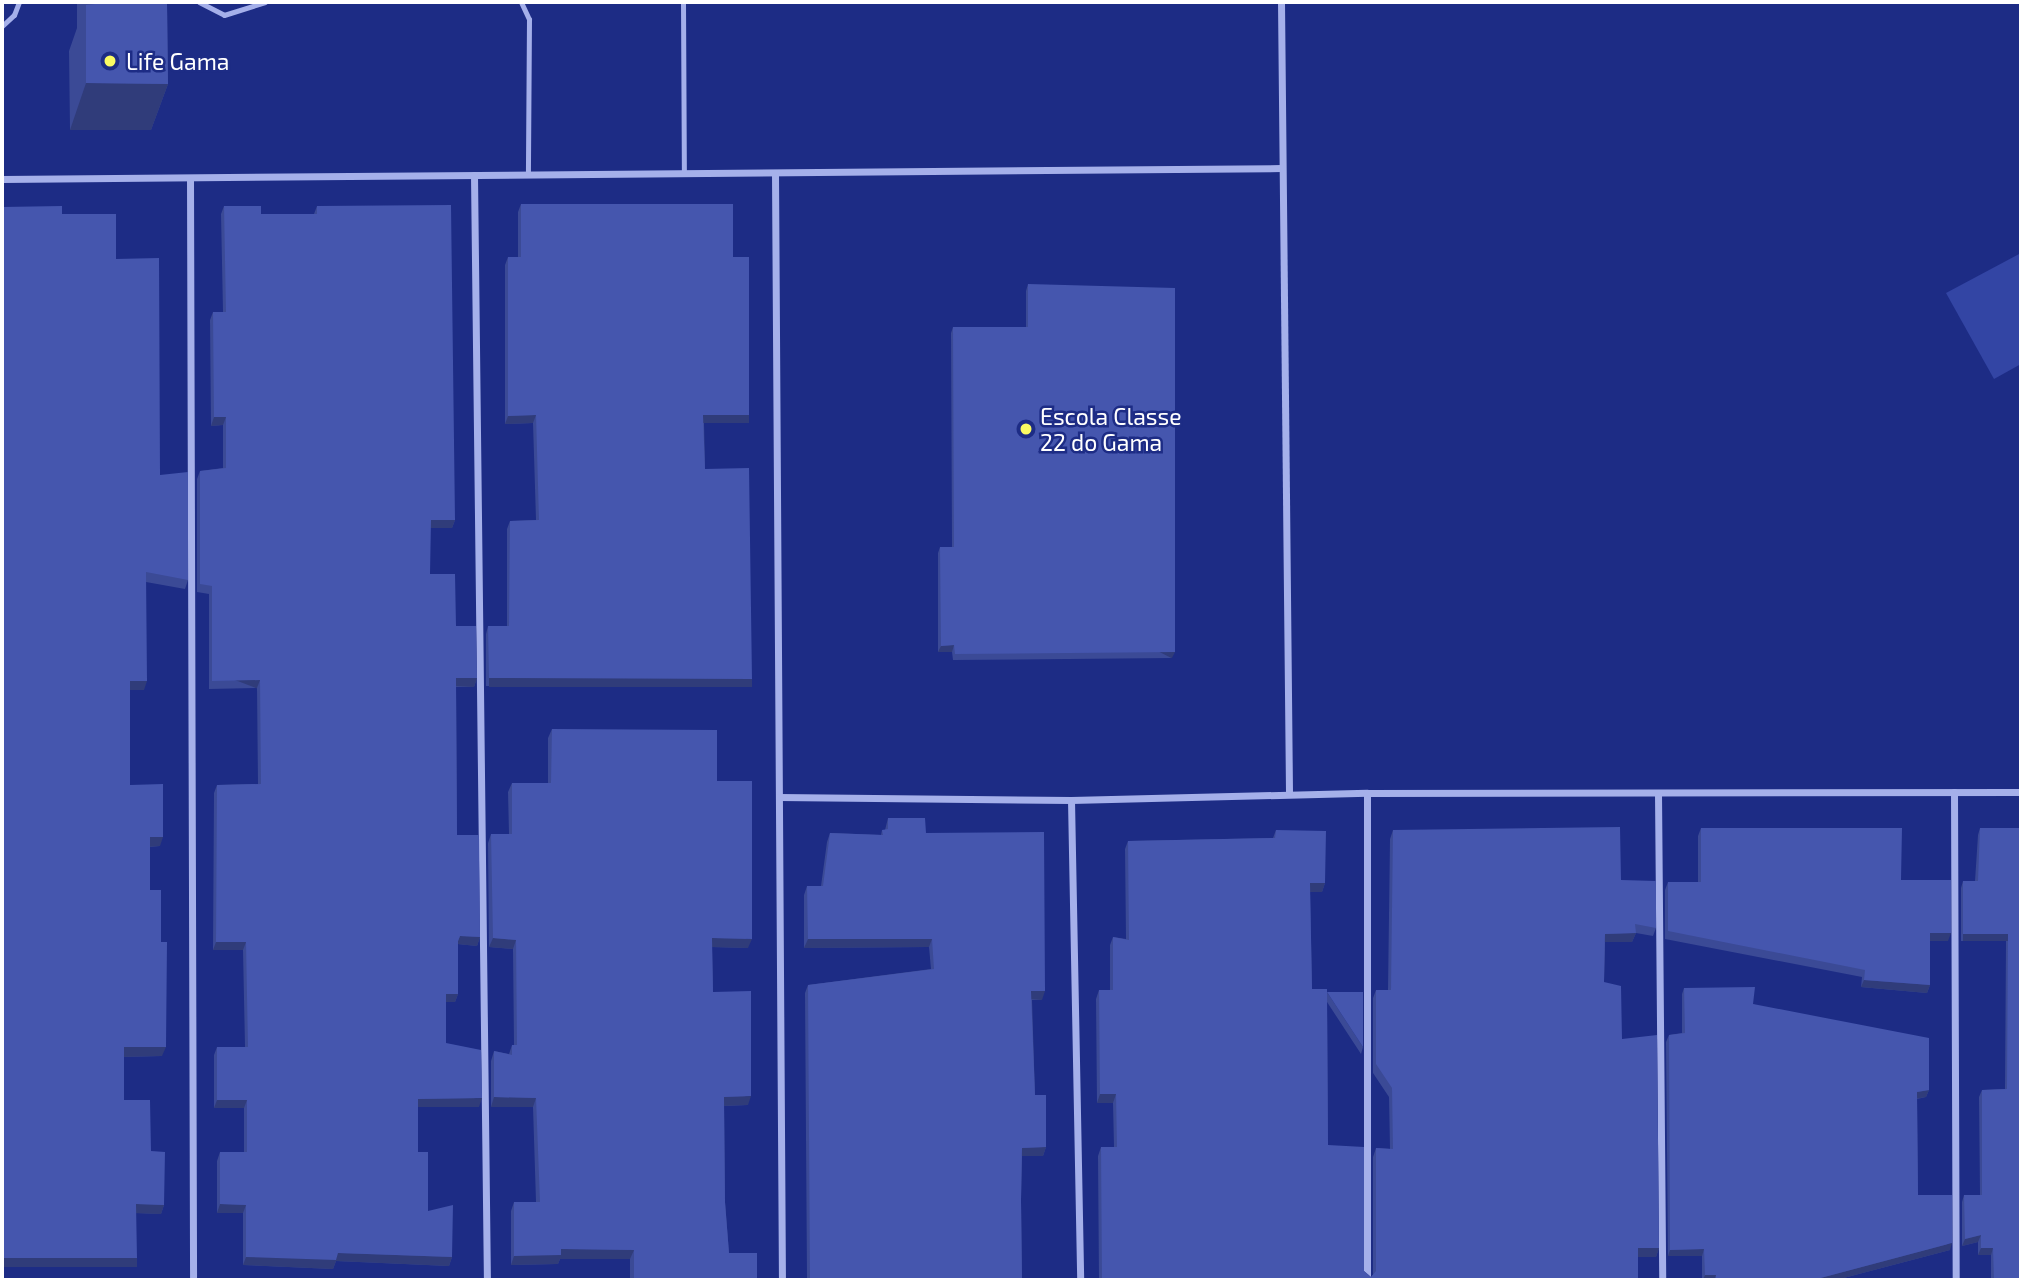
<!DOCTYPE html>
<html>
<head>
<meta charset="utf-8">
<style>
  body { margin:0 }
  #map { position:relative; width:2023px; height:1282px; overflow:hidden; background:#1d2c85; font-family:"Exo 2",sans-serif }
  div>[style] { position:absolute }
  .green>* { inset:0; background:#3345a4 }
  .service>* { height:5px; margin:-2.5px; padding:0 2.5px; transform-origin:2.5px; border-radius:2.5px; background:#a5b0ea }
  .minor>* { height:7px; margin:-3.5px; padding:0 3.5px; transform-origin:3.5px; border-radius:3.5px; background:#a5b0ea }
  .wall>* { inset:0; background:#3b4a96 }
  .shaded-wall>* { inset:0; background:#303c7a; transform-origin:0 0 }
  .building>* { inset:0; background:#4556ae }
  .dots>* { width:19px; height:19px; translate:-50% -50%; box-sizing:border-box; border:4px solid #1d2c85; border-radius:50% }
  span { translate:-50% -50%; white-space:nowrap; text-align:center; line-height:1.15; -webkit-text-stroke:5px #1d2c85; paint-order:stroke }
  .poi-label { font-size:23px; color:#fff }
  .left { translate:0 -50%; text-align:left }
  .frame { position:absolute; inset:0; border:4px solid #fff; pointer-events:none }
</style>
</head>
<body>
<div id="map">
  <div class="green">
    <div style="clip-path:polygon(2021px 253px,2021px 364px,1994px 379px,1946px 293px)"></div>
  </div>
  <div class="service">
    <div style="left:199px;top:2px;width:28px;rotate:27deg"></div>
    <div style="left:224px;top:15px;width:43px;rotate:-17.6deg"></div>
    <div style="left:521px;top:2px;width:19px;rotate:65deg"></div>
    <div style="left:529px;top:19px;width:156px;rotate:90.4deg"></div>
    <div style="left:683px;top:2px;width:172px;rotate:89.7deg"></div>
    <div style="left:2px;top:26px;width:16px;rotate:-43deg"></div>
    <div style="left:14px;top:15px;width:14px;rotate:-69deg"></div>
  </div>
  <div class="minor">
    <div style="left:1281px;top:2px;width:792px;rotate:89.42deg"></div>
    <div style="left:775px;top:174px;width:1106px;rotate:89.64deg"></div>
    <div style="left:474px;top:175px;width:1105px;rotate:89.33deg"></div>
    <div style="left:190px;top:178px;width:1102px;rotate:89.84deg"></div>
    <div style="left:2px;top:179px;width:1279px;rotate:-0.49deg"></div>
    <div style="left:1954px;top:792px;width:488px;rotate:89.8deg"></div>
    <div style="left:1367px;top:793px;width:487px;rotate:90deg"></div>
    <div style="left:1658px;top:793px;width:487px;rotate:89.5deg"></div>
    <div style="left:779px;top:797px;width:292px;rotate:0.6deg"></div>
    <div style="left:1071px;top:800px;width:296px;rotate:-1.4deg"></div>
    <div style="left:1367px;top:793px;width:654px;rotate:-0.09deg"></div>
    <div style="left:1071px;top:800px;width:480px;rotate:88.9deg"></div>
  </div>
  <div class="wall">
    <div style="clip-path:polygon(77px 2px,167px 2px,168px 84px,151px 130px,70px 130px,69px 51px,77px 28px)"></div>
    <div style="clip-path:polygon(521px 204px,733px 257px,749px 415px,746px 423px,704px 423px,705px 469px,749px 687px,486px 686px,486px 634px,488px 626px,507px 626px,507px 529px,510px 521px,536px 520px,533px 423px,505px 424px,505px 265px,508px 257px,518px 257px,518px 212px)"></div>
    <div style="clip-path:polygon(224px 206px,261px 214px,314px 214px,317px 206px,455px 520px,452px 528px,430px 528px,430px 574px,456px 626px,477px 678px,474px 687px,456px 687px,457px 835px,480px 937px,477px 946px,458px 944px,458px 994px,455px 1002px,446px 1002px,446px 1043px,479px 1107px,418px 1107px,418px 1152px,428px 1211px,452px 1257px,449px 1266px,336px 1261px,333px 1269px,243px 1265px,243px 1213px,217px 1213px,217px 1161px,220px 1152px,244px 1152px,244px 1108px,214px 1108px,214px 1055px,217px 1047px,245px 1047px,243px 950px,213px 950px,214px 793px,217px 785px,258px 784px,257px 688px,209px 689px,209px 594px,197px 592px,197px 479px,200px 471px,223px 468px,223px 425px,211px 426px,210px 320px,213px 312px,223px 312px,221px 214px)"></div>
    <div style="clip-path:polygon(62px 214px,116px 259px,160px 475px,188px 580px,185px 589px,146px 582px,144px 690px,130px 690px,130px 785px,160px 846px,150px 847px,150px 890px,162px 1056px,124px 1057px,124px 1100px,151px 1151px,164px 1205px,161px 1214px,136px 1213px,134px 1267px)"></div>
    <div style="clip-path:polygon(1028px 284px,1172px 658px,953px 660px,952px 652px,938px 652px,938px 553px,940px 547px,952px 547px,951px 333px,953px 327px,1026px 327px,1026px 291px)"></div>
    <div style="clip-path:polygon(552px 729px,717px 781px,748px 948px,712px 947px,713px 992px,748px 1105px,724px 1106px,725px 1202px,729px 1253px,757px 1280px,630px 1280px,630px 1259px,560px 1259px,558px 1264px,511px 1265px,511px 1211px,514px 1202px,536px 1202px,533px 1107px,491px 1107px,491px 1061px,494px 1051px,509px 1054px,512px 1045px,514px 1045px,513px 949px,489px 947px,488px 843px,491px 834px,509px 834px,508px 792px,512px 783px,548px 783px,548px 738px)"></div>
    <div style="clip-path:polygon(888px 818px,926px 833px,1042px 1000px,1032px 1000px,1035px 1095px,1046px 1147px,1043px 1156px,1022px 1156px,1021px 1200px,1022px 1280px,807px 1280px,805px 993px,808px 985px,931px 969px,929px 947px,804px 948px,804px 895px,807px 886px,821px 886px,827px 842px,830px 833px,881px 835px,882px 830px,885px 830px)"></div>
    <div style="clip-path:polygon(1701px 828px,1901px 880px,1948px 941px,1930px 941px,1930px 985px,1927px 993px,1861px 987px,1862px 977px,1665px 939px,1665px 890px,1668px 882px,1698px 882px,1698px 836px)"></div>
    <div style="clip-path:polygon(1980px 828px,2021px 828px,2021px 1280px,1991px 1280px,1991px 1255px,1978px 1255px,1978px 1242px,1962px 1246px,1962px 1202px,1964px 1195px,1980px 1195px,1979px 1097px,1982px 1090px,2005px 1089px,2006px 941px,1961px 941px,1961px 888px,1963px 881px,1975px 881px,1978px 835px)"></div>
    <div style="clip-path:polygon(1276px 830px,1325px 883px,1322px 892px,1310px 892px,1312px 989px,1327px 992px,1363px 1047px,1361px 1054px,1327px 1002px,1328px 1145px,1364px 1271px,1371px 1277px,1373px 1275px,1373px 1157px,1376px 1148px,1390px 1149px,1389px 1097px,1373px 1073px,1373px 998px,1376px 990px,1388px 990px,1390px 839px,1393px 830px,1621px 880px,1656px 928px,1653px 936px,1636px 933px,1632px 942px,1605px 942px,1604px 982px,1622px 1039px,1659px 1248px,1656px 1257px,1638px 1257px,1638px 1280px,1099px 1280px,1098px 1156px,1101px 1147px,1114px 1147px,1113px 1103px,1097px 1103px,1096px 999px,1099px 990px,1110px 990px,1110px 945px,1113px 937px,1126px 939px,1125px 849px,1128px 841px,1273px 838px)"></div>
    <div style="clip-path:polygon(1684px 988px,1753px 1004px,1929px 1090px,1926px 1097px,1917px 1099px,1918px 1195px,1950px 1250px,1836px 1280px,1702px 1280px,1702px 1256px,1668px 1256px,1666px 1042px,1669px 1035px,1682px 1033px,1682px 994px)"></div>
  </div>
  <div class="shaded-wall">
    <div style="clip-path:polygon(86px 83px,168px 84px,151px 130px,70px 130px)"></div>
    <div style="clip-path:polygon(536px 415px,533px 423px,505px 424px,508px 416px)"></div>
    <div style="left:703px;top:415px;width:46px;height:8px"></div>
    <div style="clip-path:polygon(214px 417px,226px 417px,223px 425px,211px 426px)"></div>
    <div style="clip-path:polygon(431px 520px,455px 520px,452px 528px,428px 528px)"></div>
    <div style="clip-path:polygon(954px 645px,952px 652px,938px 652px,941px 646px)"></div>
    <div style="left:1175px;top:652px;width:7px;height:220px;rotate:117deg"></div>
    <div style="clip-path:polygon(456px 678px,477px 678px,474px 687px,452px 686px)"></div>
    <div style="left:489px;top:678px;width:263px;height:9px"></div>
    <div style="left:260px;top:680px;width:9px;height:48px;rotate:111deg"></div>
    <div style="clip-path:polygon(130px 681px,147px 681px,144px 690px,127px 690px)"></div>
    <div style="clip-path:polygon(150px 837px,163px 837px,160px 846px,146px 847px)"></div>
    <div style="clip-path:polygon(1310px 883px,1325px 883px,1322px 892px,1307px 892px)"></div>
    <div style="clip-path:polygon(1636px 933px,1632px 942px,1602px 942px,1605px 934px)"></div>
    <div style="clip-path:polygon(1930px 933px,1951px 933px,1948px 941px,1927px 941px)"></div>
    <div style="left:1963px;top:934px;width:45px;height:7px"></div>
    <div style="clip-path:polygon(460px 936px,480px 937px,477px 946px,457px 944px)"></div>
    <div style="clip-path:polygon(493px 938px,516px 940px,513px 949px,489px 947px)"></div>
    <div style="clip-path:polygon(712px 938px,752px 939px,748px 948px,709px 947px)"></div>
    <div style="clip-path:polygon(808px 939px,932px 939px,929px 947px,804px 948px)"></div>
    <div style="clip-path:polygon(216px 942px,246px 942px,243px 950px,213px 950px)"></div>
    <div style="clip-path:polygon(1864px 980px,1930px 985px,1927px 993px,1861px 987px)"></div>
    <div style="clip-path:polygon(1031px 991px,1045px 991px,1042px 1000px,1028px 999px)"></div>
    <div style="clip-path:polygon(446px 994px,458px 994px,455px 1002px,443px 1002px)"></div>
    <div style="clip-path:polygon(124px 1047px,166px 1047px,162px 1056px,120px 1057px)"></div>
    <div style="clip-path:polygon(1929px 1090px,1926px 1097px,1914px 1099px,1917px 1092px)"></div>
    <div style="clip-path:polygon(1100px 1094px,1116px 1094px,1113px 1103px,1097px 1103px)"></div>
    <div style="clip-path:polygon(751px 1096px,748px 1105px,721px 1106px,724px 1097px)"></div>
    <div style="clip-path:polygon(494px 1097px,536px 1098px,533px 1107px,491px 1107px)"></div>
    <div style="clip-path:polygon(482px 1098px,479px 1107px,415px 1107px,418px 1099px)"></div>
    <div style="clip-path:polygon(217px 1100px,247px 1100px,244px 1108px,214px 1108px)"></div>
    <div style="clip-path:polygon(1046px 1147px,1043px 1156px,1019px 1156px,1022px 1148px)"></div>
    <div style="clip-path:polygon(136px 1204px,164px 1205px,161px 1214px,132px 1213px)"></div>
    <div style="clip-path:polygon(220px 1204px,246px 1205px,243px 1213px,217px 1213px)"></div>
    <div style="clip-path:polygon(1981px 1235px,1978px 1242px,1962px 1246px,1965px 1239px)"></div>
    <div style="clip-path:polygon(1952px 1243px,1950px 1250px,1836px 1280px,1813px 1280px)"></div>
    <div style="clip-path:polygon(1638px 1248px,1659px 1248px,1656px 1257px,1635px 1257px)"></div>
    <div style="clip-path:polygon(1981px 1248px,1993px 1248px,1991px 1255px,1978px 1255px)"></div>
    <div style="clip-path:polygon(561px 1249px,634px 1250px,630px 1259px,560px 1259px,558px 1264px,511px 1265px,514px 1256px)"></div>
    <div style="clip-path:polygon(1704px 1249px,1702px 1256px,1668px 1256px,1670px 1250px)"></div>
    <div style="clip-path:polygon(338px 1253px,452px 1257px,449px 1266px,336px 1261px,333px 1269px,243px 1265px,246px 1257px)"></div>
    <div style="left:2px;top:1258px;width:135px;height:9px"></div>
    <div style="clip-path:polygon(1705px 1275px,1716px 1275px,1714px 1280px,1703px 1280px)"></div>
  </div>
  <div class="building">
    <div style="clip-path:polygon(95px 2px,167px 2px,168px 84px,86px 83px,86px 5px,95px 4px)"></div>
    <div style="clip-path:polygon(521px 204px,733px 204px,733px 257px,749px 257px,749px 415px,703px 415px,705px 469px,749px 468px,752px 679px,489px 678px,488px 626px,509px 626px,510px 521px,539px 520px,536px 415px,508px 416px,508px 257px,521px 257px)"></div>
    <div style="clip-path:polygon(451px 205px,455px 520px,431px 520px,430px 574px,455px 574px,456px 626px,476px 626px,477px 678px,456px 678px,457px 835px,479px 835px,480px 937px,460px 936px,458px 941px,458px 994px,446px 994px,446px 1043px,481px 1050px,482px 1098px,418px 1099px,418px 1152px,428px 1152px,428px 1211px,453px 1205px,452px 1257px,338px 1253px,336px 1260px,246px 1257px,246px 1205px,220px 1204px,220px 1152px,247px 1152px,247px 1100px,217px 1100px,217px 1047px,248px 1047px,246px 942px,216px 942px,217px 785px,261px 784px,260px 680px,212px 681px,212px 586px,200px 584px,200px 471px,226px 468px,226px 417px,214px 417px,213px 312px,226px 312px,224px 206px,261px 206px,261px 214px,317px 214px,317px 206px)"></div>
    <div style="clip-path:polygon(62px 206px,62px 214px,116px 214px,116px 259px,159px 258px,160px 475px,188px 472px,188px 580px,146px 572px,147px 681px,130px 681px,130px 785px,163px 784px,163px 837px,150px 837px,150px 890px,161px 890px,161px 942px,167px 942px,166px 1047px,124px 1047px,124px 1100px,150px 1100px,151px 1151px,165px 1152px,164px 1205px,136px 1204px,137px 1258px,2px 1258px,2px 207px)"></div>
    <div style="clip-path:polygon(1028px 284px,1175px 288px,1175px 652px,955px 654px,954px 645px,941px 646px,940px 547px,954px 547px,953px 327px,1028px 327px)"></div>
    <div style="clip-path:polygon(552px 729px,717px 730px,717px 781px,752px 781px,752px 939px,712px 938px,713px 992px,751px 991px,751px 1096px,724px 1097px,725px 1202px,729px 1253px,757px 1253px,757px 1280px,634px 1280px,634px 1250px,561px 1249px,561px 1255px,514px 1256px,514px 1202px,540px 1202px,536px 1098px,494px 1097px,494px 1051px,512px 1055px,512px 1045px,517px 1045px,516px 940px,493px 938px,491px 834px,512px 834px,512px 783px,551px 783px)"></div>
    <div style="clip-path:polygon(888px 818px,925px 818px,926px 833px,1044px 832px,1045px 991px,1031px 991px,1035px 1095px,1046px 1095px,1046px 1147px,1022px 1148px,1021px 1200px,1022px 1280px,810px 1280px,808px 985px,934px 969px,932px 939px,808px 939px,807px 886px,823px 886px,830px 833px,883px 835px,882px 830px,888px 829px)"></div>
    <div style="clip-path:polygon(1620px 827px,1621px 880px,1656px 881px,1656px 928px,1635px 924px,1636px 933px,1605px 934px,1604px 982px,1621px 986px,1622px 1039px,1657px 1035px,1659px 1248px,1638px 1248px,1638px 1280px,1102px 1280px,1101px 1147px,1117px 1147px,1116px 1094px,1100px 1094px,1099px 990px,1113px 990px,1113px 937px,1129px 940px,1128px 841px,1275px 838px,1276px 830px,1326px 831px,1325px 883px,1310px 883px,1312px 989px,1327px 989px,1328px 1145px,1364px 1147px,1364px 1271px,1371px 1277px,1376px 1271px,1376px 1148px,1393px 1149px,1392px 1088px,1376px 1064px,1376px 990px,1391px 990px,1393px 830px)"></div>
    <div style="clip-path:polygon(1701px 828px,1902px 828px,1901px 880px,1951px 880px,1951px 933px,1930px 933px,1930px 985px,1864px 980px,1865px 970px,1668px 931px,1668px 882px,1701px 882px)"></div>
    <div style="clip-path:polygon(1980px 828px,2021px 828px,2021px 1280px,1994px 1280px,1993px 1248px,1981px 1248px,1981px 1235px,1965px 1239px,1964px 1195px,1982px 1195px,1982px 1090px,2007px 1089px,2008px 934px,1963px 934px,1963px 881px,1978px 881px)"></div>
    <div style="clip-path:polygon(1755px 987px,1753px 1004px,1929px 1038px,1929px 1090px,1917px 1092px,1918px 1195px,1952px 1195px,1952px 1243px,1813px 1280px,1716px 1280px,1716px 1275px,1705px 1275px,1704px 1249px,1670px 1250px,1669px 1035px,1685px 1033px,1684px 988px)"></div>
    <div style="clip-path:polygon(1327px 992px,1363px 992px,1363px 1047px)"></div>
  </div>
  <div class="dots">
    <div style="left:110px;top:61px;background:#fafa63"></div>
    <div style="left:1026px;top:429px;background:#fafa63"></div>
  </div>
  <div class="poi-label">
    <span class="left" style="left:126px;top:61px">Life Gama</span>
    <span class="left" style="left:1040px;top:429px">Escola Classe<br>22 do Gama</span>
  </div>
  <div class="frame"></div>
</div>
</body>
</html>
